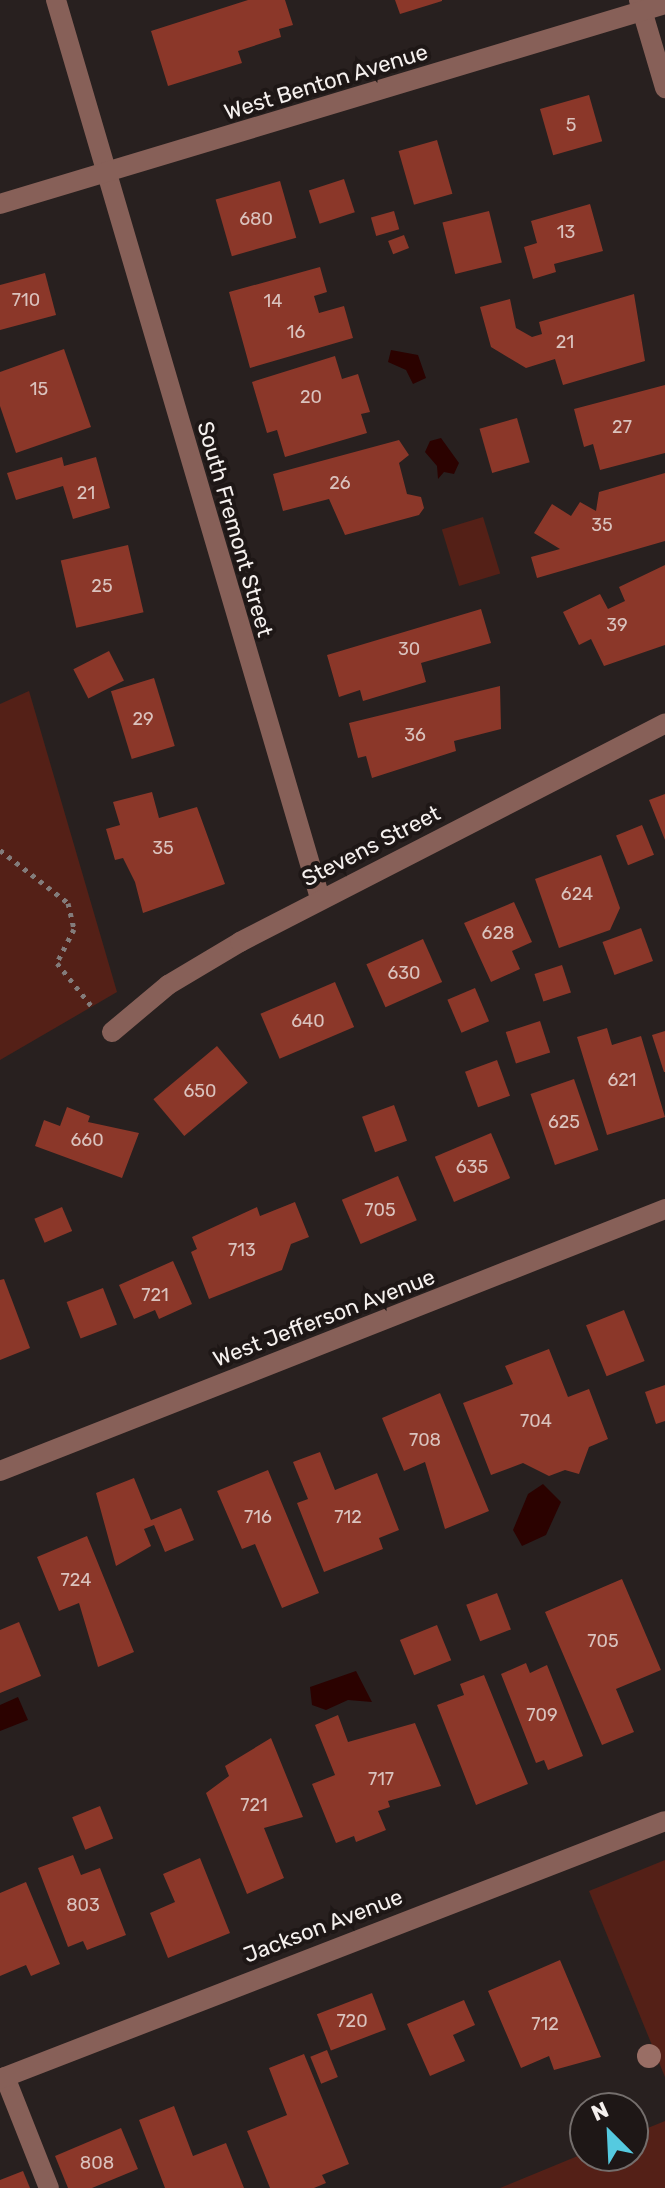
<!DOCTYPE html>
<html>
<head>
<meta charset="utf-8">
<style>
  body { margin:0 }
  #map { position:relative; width:665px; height:2188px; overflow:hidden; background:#28201f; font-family:Rubik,sans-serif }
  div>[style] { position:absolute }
  .green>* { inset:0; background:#542017; transform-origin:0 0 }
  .water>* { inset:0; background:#2b0200 }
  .building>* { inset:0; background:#8b3729; transform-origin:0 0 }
  .path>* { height:5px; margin-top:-2.5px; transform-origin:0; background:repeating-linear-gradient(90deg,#837c7b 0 4px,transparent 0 10px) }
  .minor>* { height:20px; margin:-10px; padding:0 10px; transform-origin:10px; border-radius:10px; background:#876058 }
  .trees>* { width:24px; height:24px; margin:-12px; border-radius:50%; background:#996e65 }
  span { translate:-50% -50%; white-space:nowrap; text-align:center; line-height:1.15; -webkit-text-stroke:8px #1e1716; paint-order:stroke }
  .number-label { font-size:18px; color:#dac2bd }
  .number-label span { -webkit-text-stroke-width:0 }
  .street-label { font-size:22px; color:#f5f0ee }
  .north { position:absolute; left:569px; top:2092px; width:80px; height:80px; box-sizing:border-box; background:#1e1716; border:2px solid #746e6c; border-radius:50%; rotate:336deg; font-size:22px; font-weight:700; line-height:32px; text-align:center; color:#f5f0ee }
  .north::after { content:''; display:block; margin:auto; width:28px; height:36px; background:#55cae0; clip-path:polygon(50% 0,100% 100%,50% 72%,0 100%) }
</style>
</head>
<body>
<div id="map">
  <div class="green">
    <div style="left:483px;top:517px;width:59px;height:43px;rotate:73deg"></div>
    <div style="clip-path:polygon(29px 691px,117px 992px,0 1060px,0 704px)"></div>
    <div style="clip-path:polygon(665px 1860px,665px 2077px,589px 1891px)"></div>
    <div style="clip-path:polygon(665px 2121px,665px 2188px,500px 2188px,585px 2153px,633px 2156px,633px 2134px)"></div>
  </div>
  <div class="water">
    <div style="clip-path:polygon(391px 350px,418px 355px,426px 378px,413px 384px,406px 370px,388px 362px)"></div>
    <div style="clip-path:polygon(441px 438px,459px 463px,454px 474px,444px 472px,438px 479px,437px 466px,425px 452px,430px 441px)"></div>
    <div style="clip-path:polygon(543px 1484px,561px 1502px,546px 1535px,522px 1546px,513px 1530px,528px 1494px)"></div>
    <div style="clip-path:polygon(356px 1671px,372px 1702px,348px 1700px,326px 1710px,312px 1705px,310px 1687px)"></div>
    <div style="clip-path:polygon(18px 1697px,28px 1720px,0 1731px,0 1705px)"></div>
  </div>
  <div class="building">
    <div style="clip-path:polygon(248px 0,285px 0,293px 25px,279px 29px,281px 37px,238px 51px,242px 63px,168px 86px,151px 31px)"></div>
    <div style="clip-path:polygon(395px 0,442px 0,442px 1px,400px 14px)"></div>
    <div style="left:589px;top:95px;width:48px;height:51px;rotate:74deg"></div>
    <div style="left:437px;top:140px;width:56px;height:40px;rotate:74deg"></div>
    <div style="left:344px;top:179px;width:35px;height:37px;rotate:72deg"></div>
    <div style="left:280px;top:181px;width:59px;height:67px;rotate:74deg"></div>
    <div style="clip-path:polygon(590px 204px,603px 251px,554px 264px,556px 272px,533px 279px,524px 247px,537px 243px,531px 221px)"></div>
    <div style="left:394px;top:211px;width:19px;height:24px;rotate:74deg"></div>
    <div style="left:489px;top:211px;width:53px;height:48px;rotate:76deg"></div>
    <div style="left:404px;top:235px;width:14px;height:17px;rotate:69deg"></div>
    <div style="clip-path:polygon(320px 267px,327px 292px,314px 296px,319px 313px,344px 306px,353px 338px,250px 368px,229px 292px)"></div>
    <div style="clip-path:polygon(45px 273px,56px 315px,0 330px,0 285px)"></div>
    <div style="clip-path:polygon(634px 294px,645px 361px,563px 385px,555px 359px,526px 368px,491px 347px,480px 307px,510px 299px,516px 328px,532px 337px,542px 334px,539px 322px)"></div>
    <div style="clip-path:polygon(64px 349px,91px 427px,16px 453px,0 406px,0 372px)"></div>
    <div style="clip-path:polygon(335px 356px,342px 379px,358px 374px,370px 412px,361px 414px,367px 433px,285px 457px,277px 430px,267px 433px,252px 382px)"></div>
    <div style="clip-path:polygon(665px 385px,665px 453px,600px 470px,593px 444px,584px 447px,574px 409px)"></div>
    <div style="left:517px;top:418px;width:46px;height:39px;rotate:74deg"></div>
    <div style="clip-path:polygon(399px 440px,409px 455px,399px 463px,407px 494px,421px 497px,424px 508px,419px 515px,345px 535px,329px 499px,283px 511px,273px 474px)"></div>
    <div style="clip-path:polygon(62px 457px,64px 466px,96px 457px,110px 508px,73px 519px,63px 486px,16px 500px,7px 473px)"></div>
    <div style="clip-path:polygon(665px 473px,665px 541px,537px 578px,531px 557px,560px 549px,534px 533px,552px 504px,571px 516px,580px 502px,596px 511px,599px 492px)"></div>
    <div style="left:128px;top:545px;width:69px;height:69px;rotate:77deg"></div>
    <div style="clip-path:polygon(665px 565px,665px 645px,604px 666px,591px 639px,579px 645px,563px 612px,600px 594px,608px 609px,625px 601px,619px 587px)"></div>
    <div style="clip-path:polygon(481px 609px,491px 643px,421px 663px,426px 682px,363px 701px,360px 690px,339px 697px,327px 655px)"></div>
    <div style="left:109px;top:651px;width:33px;height:40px;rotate:63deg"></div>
    <div style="left:154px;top:678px;width:71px;height:45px;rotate:73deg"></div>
    <div style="clip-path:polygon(500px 686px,501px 729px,454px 741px,456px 751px,372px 778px,366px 756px,358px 758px,349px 723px)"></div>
    <div style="clip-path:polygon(152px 792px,159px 818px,197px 807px,225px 884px,143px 913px,135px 882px,123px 858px,115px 860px,106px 829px,120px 825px,113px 802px)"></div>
    <div style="clip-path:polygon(665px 794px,665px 840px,649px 800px)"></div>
    <div style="left:642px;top:825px;width:32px;height:28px;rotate:68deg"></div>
    <div style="clip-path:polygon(601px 855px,620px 908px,610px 930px,559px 948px,535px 879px)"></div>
    <div style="clip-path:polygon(514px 902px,532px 942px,512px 951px,520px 969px,491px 982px,464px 923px)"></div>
    <div style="left:641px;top:928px;width:35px;height:41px;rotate:70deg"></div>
    <div style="left:423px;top:939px;width:47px;height:62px;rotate:66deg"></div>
    <div style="left:562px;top:965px;width:29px;height:29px;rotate:72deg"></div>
    <div style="left:335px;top:982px;width:49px;height:81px;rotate:67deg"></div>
    <div style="left:475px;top:988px;width:36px;height:30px;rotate:67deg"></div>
    <div style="left:540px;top:1021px;width:33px;height:36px;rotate:72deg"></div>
    <div style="clip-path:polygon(607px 1028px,612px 1045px,641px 1036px,665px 1117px,607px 1135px,577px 1037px)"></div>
    <div style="clip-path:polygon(665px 1031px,665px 1072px,664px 1072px,652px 1035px)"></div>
    <div style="left:217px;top:1046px;width:48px;height:83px;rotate:50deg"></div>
    <div style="left:497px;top:1060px;width:38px;height:34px;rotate:70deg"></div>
    <div style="left:574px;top:1079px;width:75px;height:46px;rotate:71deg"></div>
    <div style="left:394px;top:1105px;width:38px;height:34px;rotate:70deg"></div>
    <div style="clip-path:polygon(67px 1107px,90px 1116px,88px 1122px,139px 1133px,122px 1178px,35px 1146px,44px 1120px,60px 1126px)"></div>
    <div style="left:491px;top:1133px;width:49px;height:61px;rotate:67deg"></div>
    <div style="left:398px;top:1176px;width:48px;height:61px;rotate:67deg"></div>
    <div style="clip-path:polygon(295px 1202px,309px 1237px,291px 1244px,282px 1270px,209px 1299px,191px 1252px,197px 1249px,192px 1237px,257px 1207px,260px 1216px)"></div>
    <div style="left:62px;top:1207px;width:26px;height:30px;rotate:67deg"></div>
    <div style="clip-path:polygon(173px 1261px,192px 1304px,159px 1319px,155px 1310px,134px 1319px,119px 1285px)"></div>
    <div style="clip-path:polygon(4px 1279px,30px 1348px,0 1360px,0 1280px)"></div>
    <div style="left:103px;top:1288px;width:39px;height:39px;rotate:69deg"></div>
    <div style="left:624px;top:1310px;width:55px;height:41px;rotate:68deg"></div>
    <div style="clip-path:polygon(549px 1349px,568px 1397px,589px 1389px,608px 1439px,589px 1447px,579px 1474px,565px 1470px,549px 1476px,523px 1463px,491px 1475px,463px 1403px,513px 1384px,505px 1366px)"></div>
    <div style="clip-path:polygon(665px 1385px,665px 1421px,656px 1424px,645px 1392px)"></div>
    <div style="clip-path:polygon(440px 1393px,489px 1511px,445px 1529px,425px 1462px,404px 1471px,382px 1418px)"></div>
    <div style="clip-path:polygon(320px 1452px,335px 1490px,377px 1473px,399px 1530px,379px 1538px,383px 1549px,324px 1572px,297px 1503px,308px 1499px,293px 1462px)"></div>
    <div style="clip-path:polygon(268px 1470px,319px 1593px,282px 1608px,255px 1544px,242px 1549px,217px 1491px)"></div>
    <div style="clip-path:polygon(134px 1478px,151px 1520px,181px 1508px,194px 1540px,165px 1552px,154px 1525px,144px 1529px,151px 1546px,116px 1566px,96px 1493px)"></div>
    <div style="clip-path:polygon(87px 1536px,134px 1652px,98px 1667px,79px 1603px,59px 1611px,37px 1557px)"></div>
    <div style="clip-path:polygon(622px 1579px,661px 1670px,616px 1689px,634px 1732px,602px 1745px,545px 1612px)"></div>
    <div style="left:497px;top:1593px;width:39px;height:33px;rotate:69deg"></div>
    <div style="clip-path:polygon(19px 1622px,41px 1676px,0 1693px,0 1630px)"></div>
    <div style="left:437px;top:1625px;width:38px;height:40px;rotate:68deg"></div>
    <div style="clip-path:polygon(526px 1663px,530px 1673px,547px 1665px,583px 1756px,548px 1770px,544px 1760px,536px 1763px,501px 1674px)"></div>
    <div style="clip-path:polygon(484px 1675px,528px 1784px,476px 1805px,437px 1705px,464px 1695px,460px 1684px)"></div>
    <div style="clip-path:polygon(338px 1715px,348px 1742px,415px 1723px,441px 1786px,388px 1801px,390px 1807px,378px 1811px,386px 1830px,356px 1842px,354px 1836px,336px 1843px,312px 1784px,335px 1775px,315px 1725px)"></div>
    <div style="clip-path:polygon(271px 1738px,303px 1817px,264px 1828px,284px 1878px,247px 1894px,206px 1793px,229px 1776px,225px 1766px)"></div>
    <div style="left:100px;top:1806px;width:35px;height:30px;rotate:68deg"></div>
    <div style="clip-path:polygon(73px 1855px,81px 1875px,100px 1868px,126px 1935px,87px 1950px,83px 1941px,68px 1947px,38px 1868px)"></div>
    <div style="clip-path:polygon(200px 1858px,230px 1933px,168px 1958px,150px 1913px,175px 1902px,163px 1874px)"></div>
    <div style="clip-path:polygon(26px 1882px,60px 1964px,31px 1976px,26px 1965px,0 1976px,0 1893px)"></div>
    <div style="clip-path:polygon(560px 1960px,601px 2057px,554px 2070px,549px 2056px,521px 2068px,488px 1991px)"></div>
    <div style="left:372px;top:1993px;width:39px;height:59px;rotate:69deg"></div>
    <div style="clip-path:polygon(464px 2000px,475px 2025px,453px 2035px,465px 2061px,430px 2076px,407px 2024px)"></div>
    <div style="left:327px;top:2050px;width:29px;height:18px;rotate:68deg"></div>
    <div style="clip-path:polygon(304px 2054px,349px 2164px,322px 2175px,326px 2183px,314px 2188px,270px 2188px,247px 2131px,287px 2115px,269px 2068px)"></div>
    <div style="clip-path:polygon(174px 2106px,193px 2156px,226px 2143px,244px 2188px,165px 2188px,139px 2120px)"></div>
    <div style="clip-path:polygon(121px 2128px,138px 2169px,92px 2188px,68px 2188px,55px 2156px)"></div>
    <div style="clip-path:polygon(23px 2171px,30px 2188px,0 2188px,0 2180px)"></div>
  </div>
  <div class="path">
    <div style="left:0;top:850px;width:86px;rotate:37.9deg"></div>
    <div style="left:68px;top:903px;width:27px;rotate:77deg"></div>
    <div style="left:74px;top:929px;width:38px;rotate:117deg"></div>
    <div style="left:57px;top:963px;width:58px;rotate:51.3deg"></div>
  </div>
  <div class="minor">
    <div style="left:56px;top:0;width:936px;rotate:73.62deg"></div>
    <div style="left:639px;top:0;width:92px;rotate:73.5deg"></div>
    <div style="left:0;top:204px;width:694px;rotate:-16.74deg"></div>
    <div style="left:112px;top:1032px;width:73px;rotate:-40deg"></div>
    <div style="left:168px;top:985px;width:84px;rotate:-30.8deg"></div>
    <div style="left:240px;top:942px;width:478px;rotate:-27.2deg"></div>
    <div style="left:0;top:1471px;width:715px;rotate:-21.5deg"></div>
    <div style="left:5px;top:2077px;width:119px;rotate:68.4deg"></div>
    <div style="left:0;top:2079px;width:713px;rotate:-21.2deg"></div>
  </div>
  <div class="trees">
    <div style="left:649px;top:2056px"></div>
  </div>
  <div class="number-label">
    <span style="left:571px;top:125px">5</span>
    <span style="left:256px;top:219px">680</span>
    <span style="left:566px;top:232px">13</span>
    <span style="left:26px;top:300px">710</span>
    <span style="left:273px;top:301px">14</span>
    <span style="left:296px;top:332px">16</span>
    <span style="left:565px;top:342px">21</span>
    <span style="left:39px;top:389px">15</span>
    <span style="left:311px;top:397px">20</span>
    <span style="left:622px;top:427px">27</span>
    <span style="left:340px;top:483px">26</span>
    <span style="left:86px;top:493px">21</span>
    <span style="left:602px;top:525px">35</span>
    <span style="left:102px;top:586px">25</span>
    <span style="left:617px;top:625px">39</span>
    <span style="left:409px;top:649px">30</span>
    <span style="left:143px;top:719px">29</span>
    <span style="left:415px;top:735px">36</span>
    <span style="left:163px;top:848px">35</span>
    <span style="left:577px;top:894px">624</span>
    <span style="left:498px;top:933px">628</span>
    <span style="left:404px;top:973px">630</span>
    <span style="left:308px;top:1021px">640</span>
    <span style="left:622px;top:1080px">621</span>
    <span style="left:200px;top:1091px">650</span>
    <span style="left:564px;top:1122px">625</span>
    <span style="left:87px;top:1140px">660</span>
    <span style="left:472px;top:1167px">635</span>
    <span style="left:380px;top:1210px">705</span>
    <span style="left:242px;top:1250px">713</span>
    <span style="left:155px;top:1295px">721</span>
    <span style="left:536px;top:1421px">704</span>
    <span style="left:425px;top:1440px">708</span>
    <span style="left:258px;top:1517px">716</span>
    <span style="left:348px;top:1517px">712</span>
    <span style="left:76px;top:1580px">724</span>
    <span style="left:603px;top:1641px">705</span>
    <span style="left:542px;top:1715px">709</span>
    <span style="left:381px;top:1779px">717</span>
    <span style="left:254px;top:1805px">721</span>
    <span style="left:83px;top:1905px">803</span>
    <span style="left:352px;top:2021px">720</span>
    <span style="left:545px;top:2024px">712</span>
    <span style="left:97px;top:2163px">808</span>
  </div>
  <div class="street-label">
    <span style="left:326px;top:82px;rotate:-17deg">West Benton Avenue</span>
    <span style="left:235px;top:529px;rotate:74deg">South Fremont Street</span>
    <span style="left:371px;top:846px;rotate:-27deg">Stevens Street</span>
    <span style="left:324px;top:1318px;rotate:-21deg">West Jefferson Avenue</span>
    <span style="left:323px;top:1926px;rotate:-21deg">Jackson Avenue</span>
  </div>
  <div class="north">N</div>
</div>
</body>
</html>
